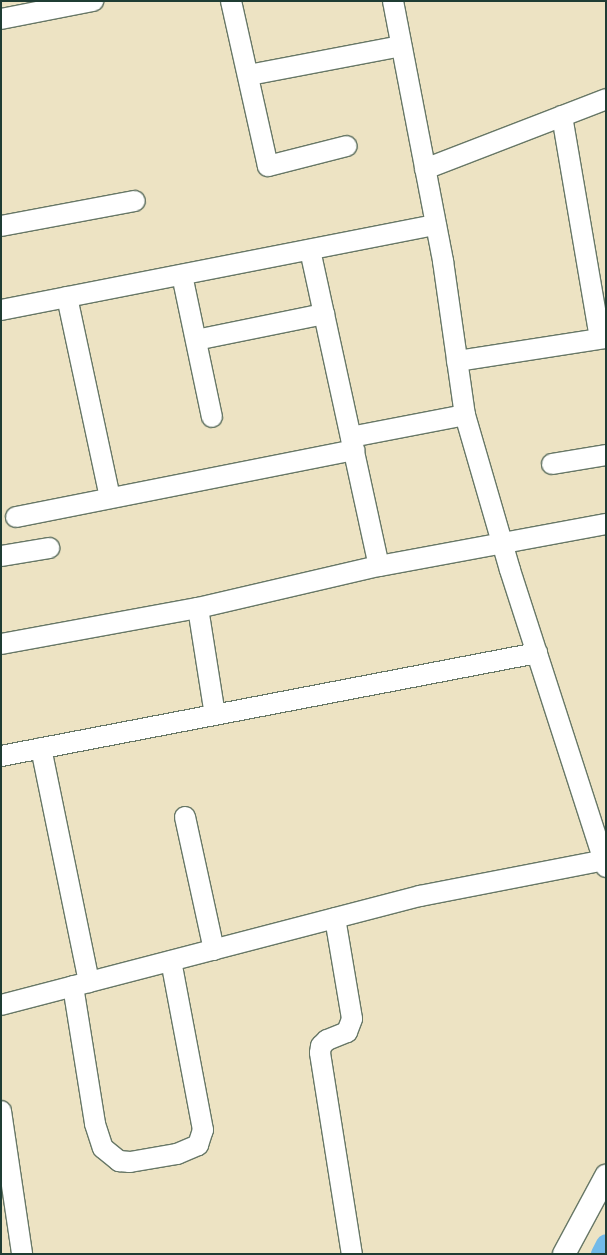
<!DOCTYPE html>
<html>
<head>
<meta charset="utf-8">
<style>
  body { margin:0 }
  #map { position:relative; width:607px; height:1255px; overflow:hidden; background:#ede3c3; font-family:Mali,sans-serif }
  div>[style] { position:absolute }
  .canal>* { height:20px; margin:-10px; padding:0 10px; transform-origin:10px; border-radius:10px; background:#72bae9 }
  .roads { filter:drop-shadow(1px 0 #677766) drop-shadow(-1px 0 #677766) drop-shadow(0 1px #677766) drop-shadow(0 -1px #677766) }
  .minor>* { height:20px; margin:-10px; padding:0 10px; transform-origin:10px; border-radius:10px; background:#fff }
  .tertiary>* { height:22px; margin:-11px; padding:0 11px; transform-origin:11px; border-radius:11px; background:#fff }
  span { translate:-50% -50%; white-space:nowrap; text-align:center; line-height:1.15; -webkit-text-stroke:3px #fbf7ec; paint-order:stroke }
  .frame { position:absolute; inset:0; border:2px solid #1f3d34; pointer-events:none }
</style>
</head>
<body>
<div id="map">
  <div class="canal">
    <div style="left:601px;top:1254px;width:11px;rotate:-63deg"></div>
  </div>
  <div class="roads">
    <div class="minor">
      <div style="left:231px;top:1px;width:169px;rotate:77.4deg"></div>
      <div style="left:268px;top:166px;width:81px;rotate:-14.2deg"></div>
      <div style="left:393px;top:1px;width:265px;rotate:79.1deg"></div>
      <div style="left:443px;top:261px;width:156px;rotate:81.9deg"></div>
      <div style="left:465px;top:415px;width:161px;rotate:73.8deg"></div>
      <div style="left:510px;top:570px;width:312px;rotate:72.1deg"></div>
      <div style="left:1px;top:19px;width:94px;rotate:-11.1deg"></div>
      <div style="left:249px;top:75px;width:155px;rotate:-10.8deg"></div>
      <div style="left:562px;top:116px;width:225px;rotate:80.3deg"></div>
      <div style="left:425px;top:169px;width:194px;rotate:-21.1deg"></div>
      <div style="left:1px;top:226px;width:136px;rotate:-10.6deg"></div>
      <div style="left:310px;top:250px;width:323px;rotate:77.7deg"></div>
      <div style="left:182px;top:275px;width:145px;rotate:78.1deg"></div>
      <div style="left:67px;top:297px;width:205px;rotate:77.9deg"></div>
      <div style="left:1px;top:310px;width:443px;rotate:-11.1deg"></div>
      <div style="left:196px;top:340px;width:131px;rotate:-11.5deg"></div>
      <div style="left:457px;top:361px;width:151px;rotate:-8.8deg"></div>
      <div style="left:351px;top:437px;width:116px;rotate:-10.9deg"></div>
      <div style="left:552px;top:464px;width:55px;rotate:-9.5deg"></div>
      <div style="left:16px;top:517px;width:345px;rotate:-11.2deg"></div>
      <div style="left:1px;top:556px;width:49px;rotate:-9.5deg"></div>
      <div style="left:198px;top:608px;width:108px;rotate:81deg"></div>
      <div style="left:1px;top:644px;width:200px;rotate:-10.4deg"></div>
      <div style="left:198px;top:608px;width:186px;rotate:-13.1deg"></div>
      <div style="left:379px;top:566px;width:231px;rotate:-10.5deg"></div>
      <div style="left:41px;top:748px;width:239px;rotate:78.4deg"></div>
      <div style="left:1px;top:756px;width:546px;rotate:-10.88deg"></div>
      <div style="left:185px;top:817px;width:136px;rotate:77.7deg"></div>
      <div style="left:335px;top:918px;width:102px;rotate:80.4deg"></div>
      <div style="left:352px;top:1019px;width:14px;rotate:111deg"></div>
      <div style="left:347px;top:1032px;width:22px;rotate:158deg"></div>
      <div style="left:327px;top:1040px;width:8px;rotate:135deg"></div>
      <div style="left:321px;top:1046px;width:7px;rotate:98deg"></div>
      <div style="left:320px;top:1053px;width:204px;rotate:81deg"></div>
      <div style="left:73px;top:986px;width:140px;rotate:80.9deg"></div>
      <div style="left:95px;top:1124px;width:25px;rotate:72deg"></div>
      <div style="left:103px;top:1148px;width:21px;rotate:39deg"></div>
      <div style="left:119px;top:1161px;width:11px;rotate:5deg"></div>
      <div style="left:130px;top:1162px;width:48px;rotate:-9.7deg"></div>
      <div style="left:177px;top:1154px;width:23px;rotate:-23deg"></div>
      <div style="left:198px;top:1145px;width:16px;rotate:-72deg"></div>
      <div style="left:203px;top:1130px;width:172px;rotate:-100.7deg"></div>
      <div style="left:1px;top:1005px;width:433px;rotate:-14.6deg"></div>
      <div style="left:420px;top:896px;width:189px;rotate:-11deg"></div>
      <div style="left:1px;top:1111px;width:145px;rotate:81.6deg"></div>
    </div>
    <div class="tertiary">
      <div style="left:564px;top:1254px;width:89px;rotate:-61.7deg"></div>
    </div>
  </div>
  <div class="frame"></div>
</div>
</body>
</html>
